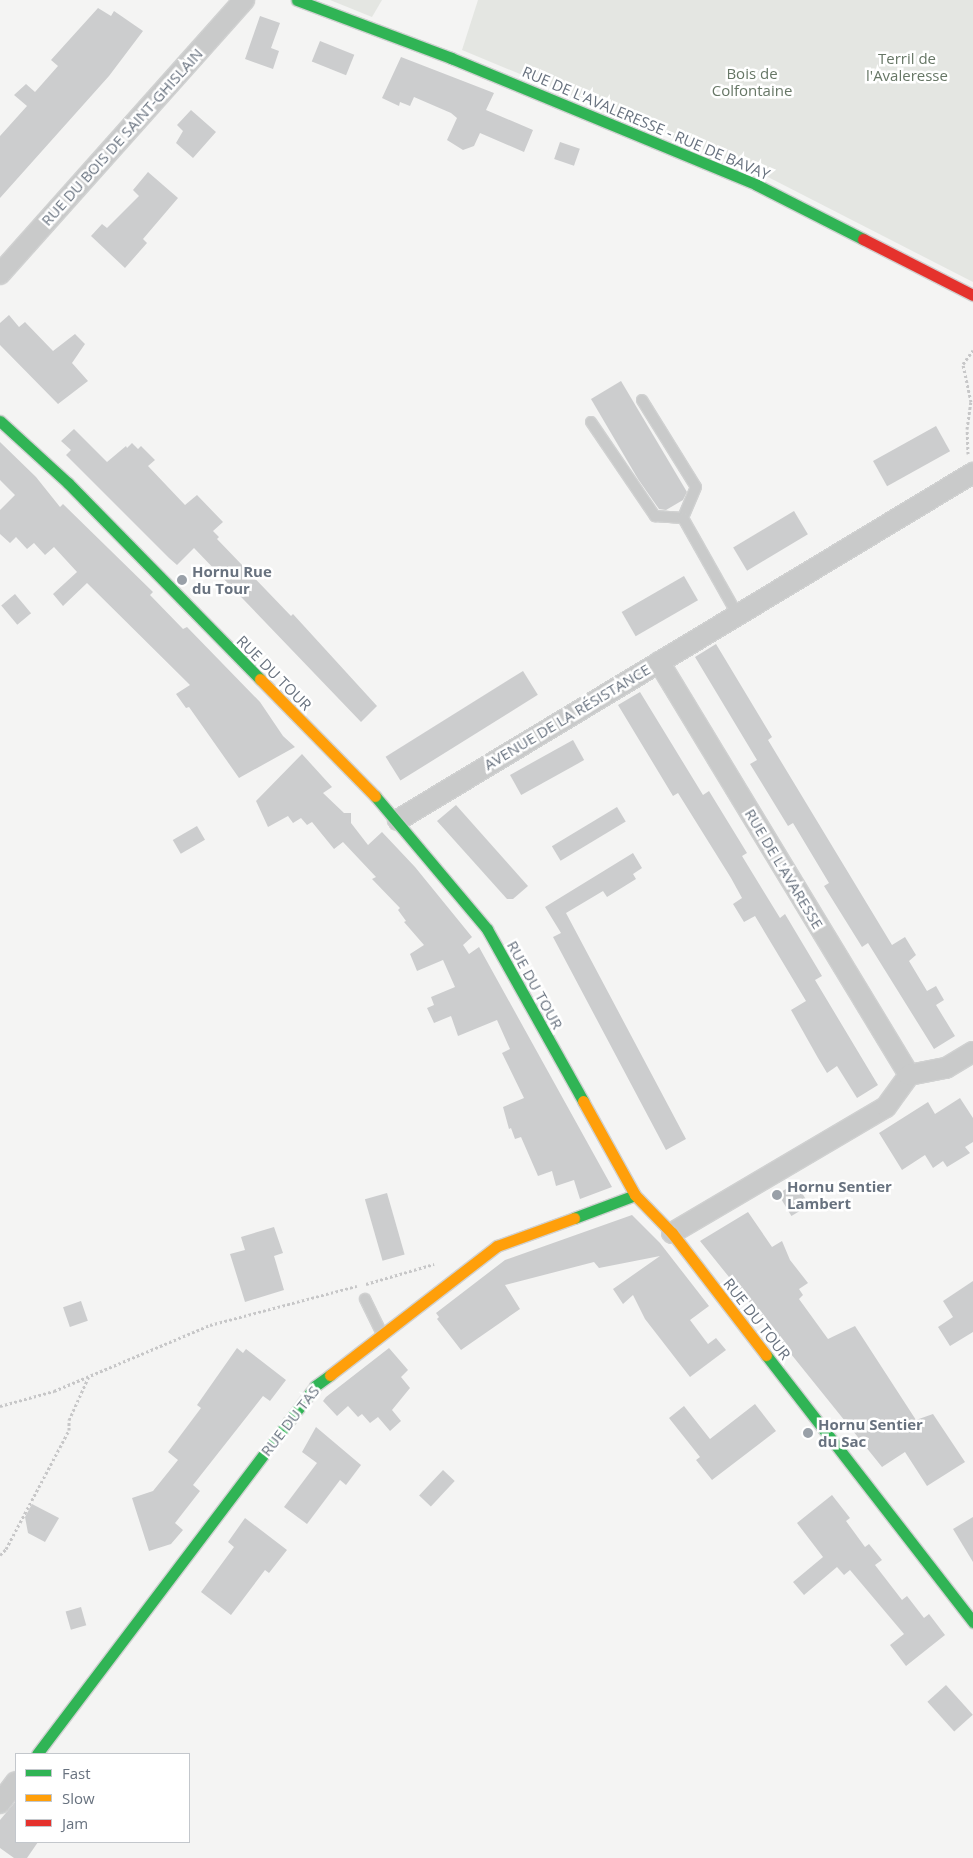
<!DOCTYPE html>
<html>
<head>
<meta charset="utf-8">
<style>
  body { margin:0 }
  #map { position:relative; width:973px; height:1858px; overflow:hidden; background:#f4f4f3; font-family:"Open Sans",sans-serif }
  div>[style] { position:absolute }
  .green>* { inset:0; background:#e4e6e2 }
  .building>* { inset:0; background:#cccdce; transform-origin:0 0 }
  .path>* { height:3px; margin-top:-1.5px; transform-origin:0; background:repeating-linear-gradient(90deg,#c7c7c8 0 2.5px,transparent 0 5px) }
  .roads { filter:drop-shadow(1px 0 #d0d1d1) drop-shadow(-1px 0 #d0d1d1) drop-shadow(0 1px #d0d1d1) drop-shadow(0 -1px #d0d1d1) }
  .lane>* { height:10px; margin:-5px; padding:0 5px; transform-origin:5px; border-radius:5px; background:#c9caca }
  .street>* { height:20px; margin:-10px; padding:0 10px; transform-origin:10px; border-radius:10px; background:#c9caca }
  .fast>* { height:11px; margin:-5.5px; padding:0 5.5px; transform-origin:5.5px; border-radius:5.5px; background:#30b455 }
  .slow>* { height:11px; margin:-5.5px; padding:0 5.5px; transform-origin:5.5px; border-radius:5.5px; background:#ff9f0a }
  .jam>* { height:11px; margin:-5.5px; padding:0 5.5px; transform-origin:5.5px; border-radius:5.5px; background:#e5322d }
  .dots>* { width:14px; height:14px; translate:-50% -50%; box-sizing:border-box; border:2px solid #fff; border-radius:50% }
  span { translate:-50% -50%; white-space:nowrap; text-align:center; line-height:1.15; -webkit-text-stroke:5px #fff; paint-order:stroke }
  .park-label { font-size:15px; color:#677766 }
  .street-label { font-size:15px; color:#68727f }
  .poi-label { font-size:15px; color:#68727f; font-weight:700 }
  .left { translate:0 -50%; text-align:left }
  .legend { position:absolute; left:15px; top:1753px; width:175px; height:90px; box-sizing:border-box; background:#fff; border:1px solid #c3c7cc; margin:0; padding:6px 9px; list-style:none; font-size:15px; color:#68727f }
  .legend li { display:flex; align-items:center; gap:10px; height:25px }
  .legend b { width:25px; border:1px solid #c3c7cc }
</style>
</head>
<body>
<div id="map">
  <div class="green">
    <div style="clip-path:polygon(330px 0,382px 0,372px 17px)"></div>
    <div style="clip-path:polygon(478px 0,973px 0,973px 282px,766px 176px,462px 50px)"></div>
  </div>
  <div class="building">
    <div style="clip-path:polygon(98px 8px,111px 16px,114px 11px,143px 31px,109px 76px,0 198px,0 136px,27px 106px,14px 95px,26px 84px,35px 92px,58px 66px,51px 60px)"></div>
    <div style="clip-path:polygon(260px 16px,280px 23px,271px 48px,279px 51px,273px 69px,245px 59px)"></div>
    <div style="left:320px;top:41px;width:37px;height:22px;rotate:22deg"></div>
    <div style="clip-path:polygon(401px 57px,494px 93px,486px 110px,533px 130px,524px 152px,480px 133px,474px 146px,463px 150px,447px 140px,457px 118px,451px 113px,414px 97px,410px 106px,400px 102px,399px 106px,382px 98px)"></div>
    <div style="clip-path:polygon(191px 110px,216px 132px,193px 158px,176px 143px,183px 131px,177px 125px)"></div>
    <div style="left:560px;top:142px;width:21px;height:18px;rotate:19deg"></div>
    <div style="clip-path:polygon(148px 172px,178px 198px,143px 239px,147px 243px,125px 268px,91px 236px,102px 224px,107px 228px,139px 196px,133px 190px)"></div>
    <div style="clip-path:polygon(9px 315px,19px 327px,25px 322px,53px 351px,75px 334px,85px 344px,72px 363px,88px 381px,58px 404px,0 345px,0 323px)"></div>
    <div style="clip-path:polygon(621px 381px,687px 492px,683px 500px,666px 510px,659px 509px,638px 479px,591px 399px)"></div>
    <div style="left:936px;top:426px;width:29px;height:72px;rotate:61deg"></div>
    <div style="clip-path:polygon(74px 429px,107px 462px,126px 446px,127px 448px,132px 443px,138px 449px,141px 446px,155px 460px,148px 466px,185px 505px,197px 495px,223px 522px,213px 531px,219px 537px,217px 539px,291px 616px,293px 614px,377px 706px,361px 722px,194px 548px,177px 565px,169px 558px,66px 455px,71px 450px,61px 441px)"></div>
    <div style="clip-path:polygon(0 442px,36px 477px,60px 507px,63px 504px,153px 592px,150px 595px,183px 629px,187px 627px,260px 702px,283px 736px,295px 747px,239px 778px,189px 707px,186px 708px,176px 694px,190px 685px,87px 583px,63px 606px,53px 594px,77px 572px,54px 547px,45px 555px,34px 543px,27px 549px,16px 537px,10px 543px,0 534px,0 510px,15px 495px,0 480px)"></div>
    <div style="left:794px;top:511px;width:27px;height:71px;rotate:59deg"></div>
    <div style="left:684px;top:576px;width:28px;height:72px;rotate:60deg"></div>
    <div style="left:15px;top:594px;width:25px;height:18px;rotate:50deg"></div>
    <div style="clip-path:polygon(716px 644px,772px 737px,768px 740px,892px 945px,905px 937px,916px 955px,909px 961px,927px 991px,936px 986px,944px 1000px,936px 1005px,955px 1036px,934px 1049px,868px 943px,862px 947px,824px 886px,829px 883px,793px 823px,788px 826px,750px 764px,757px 760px,695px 657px)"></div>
    <div style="left:523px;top:671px;width:28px;height:162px;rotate:58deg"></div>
    <div style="clip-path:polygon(640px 692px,703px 795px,709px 791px,747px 853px,742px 856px,780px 918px,785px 914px,822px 976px,815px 980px,878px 1085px,857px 1098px,837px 1066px,827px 1073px,818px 1058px,791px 1010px,806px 1001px,755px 916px,744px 922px,733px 904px,742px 898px,731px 878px,678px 793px,673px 796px,618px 705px)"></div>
    <div style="left:573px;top:740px;width:23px;height:72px;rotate:61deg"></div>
    <div style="clip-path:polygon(302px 754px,332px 787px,323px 793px,344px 813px,351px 813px,351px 823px,368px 845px,382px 832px,415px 867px,472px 937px,463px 945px,469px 954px,479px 947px,612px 1187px,580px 1199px,574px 1180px,556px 1186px,552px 1171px,538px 1176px,521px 1137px,515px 1139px,511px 1128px,509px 1129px,503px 1107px,524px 1098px,502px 1053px,510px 1049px,497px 1020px,458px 1036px,451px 1016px,434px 1023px,427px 1008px,434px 1005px,431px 997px,455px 987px,443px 960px,417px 971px,410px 954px,424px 945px,404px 922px,406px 921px,398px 910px,400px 908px,372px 879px,376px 877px,343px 842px,334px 849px,312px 822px,307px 825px,301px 818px,293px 823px,288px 816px,268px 827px,256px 801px)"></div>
    <div style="clip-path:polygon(456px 805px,528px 886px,513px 899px,507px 899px,437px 821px)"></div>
    <div style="left:617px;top:807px;width:17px;height:76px;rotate:59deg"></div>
    <div style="left:197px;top:826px;width:16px;height:28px;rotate:60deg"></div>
    <div style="clip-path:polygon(633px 853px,642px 868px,633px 874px,636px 879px,607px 897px,603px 891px,566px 913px,686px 1139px,666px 1150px,553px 937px,561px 933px,545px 907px)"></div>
    <div style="clip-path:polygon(960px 1098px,973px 1118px,973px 1142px,965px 1147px,970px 1153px,947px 1167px,943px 1161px,933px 1168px,925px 1155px,902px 1170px,879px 1133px,928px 1102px,935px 1114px)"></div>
    <div style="left:796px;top:1183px;width:26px;height:21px;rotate:59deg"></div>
    <div style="left:387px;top:1193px;width:64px;height:23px;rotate:74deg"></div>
    <div style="clip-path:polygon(748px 1212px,772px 1247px,782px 1241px,790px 1260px,808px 1283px,799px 1289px,803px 1295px,799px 1299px,828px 1339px,855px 1326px,916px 1420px,933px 1414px,965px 1462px,927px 1486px,905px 1452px,882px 1467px,700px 1241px)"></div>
    <div style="clip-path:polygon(632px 1215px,660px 1243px,709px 1306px,690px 1320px,708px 1344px,716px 1338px,726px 1350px,690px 1377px,645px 1319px,633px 1295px,623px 1304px,613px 1289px,660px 1256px,599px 1268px,594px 1262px,505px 1285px,520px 1309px,461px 1350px,437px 1319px,439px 1317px,436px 1313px,505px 1260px)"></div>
    <div style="clip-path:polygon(274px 1227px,283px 1253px,274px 1256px,284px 1290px,245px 1302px,230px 1254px,245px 1250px,241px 1237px)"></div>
    <div style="clip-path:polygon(973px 1281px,973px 1332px,950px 1346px,938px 1327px,953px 1317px,943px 1301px)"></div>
    <div style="left:81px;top:1301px;width:21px;height:19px;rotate:71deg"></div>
    <div style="clip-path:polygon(237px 1348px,243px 1353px,246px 1349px,286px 1380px,270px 1401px,263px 1396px,193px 1485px,200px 1491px,175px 1523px,183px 1530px,171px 1544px,149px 1551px,132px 1498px,153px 1491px,178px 1460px,168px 1452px,201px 1408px,197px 1405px)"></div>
    <div style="clip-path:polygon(389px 1348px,408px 1370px,401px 1377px,410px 1388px,392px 1410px,401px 1421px,390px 1431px,378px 1417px,370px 1423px,362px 1414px,358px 1417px,348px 1406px,337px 1416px,323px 1401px,326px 1397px)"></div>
    <div style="clip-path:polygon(755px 1404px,776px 1431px,712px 1480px,696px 1460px,700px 1457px,669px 1418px,684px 1406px,710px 1439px)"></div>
    <div style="clip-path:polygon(316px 1427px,361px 1465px,346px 1485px,340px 1480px,307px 1524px,284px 1507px,317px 1463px,302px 1452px)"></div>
    <div style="left:443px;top:1470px;width:16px;height:35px;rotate:43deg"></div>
    <div style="clip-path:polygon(832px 1495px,850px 1518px,846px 1521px,865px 1547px,869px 1544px,882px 1560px,875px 1565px,902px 1600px,907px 1596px,924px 1618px,929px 1614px,945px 1635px,906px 1666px,890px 1645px,904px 1634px,850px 1570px,844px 1575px,837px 1567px,804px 1595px,793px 1582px,823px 1557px,797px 1523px)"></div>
    <div style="clip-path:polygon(32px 1504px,59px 1518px,45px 1542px,28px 1533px,25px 1517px)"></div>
    <div style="clip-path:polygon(973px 1517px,973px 1562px,953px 1529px)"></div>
    <div style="clip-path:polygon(245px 1518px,287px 1550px,269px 1573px,265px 1570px,231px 1615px,201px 1592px,234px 1547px,228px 1542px)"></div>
    <div style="left:81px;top:1607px;width:19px;height:16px;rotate:74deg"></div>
    <div style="left:946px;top:1685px;width:40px;height:25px;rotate:48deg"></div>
    <div style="clip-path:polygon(16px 1801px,16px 1842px,38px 1842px,27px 1858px,14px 1858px,0 1848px,0 1820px)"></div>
  </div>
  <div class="path">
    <div style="left:968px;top:454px;width:25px;rotate:-92deg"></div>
    <div style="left:967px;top:429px;width:27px;rotate:-82deg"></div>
    <div style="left:971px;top:402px;width:39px;rotate:-102deg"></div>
    <div style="left:963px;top:364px;width:17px;rotate:-54deg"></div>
    <div style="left:366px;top:1284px;width:71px;rotate:-16.4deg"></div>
    <div style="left:0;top:1406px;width:56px;rotate:-15.5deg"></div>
    <div style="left:54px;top:1391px;width:169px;rotate:-22.9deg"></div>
    <div style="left:210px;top:1325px;width:152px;rotate:-14.9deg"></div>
    <div style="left:0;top:1555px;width:8px;rotate:-45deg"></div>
    <div style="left:6px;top:1549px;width:135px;rotate:-62.1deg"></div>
    <div style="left:69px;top:1430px;width:10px;rotate:-90deg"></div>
    <div style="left:69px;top:1420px;width:48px;rotate:-65.6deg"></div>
  </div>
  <div class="roads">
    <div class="lane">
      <div style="left:642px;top:400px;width:102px;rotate:58.2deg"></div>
      <div style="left:696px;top:487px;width:34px;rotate:113deg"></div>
      <div style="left:591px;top:422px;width:114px;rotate:55.8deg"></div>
      <div style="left:655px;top:516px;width:28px;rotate:4deg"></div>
      <div style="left:683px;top:518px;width:110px;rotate:60.6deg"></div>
      <div style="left:365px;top:1299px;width:39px;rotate:64deg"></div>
    </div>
    <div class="street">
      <div style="left:0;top:274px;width:367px;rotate:-48.3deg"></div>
      <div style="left:659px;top:662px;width:483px;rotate:58.8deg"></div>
      <div style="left:398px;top:820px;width:672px;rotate:-31.11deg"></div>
      <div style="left:672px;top:1233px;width:248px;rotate:-30.5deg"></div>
      <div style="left:886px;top:1107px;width:39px;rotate:-54deg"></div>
      <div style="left:909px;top:1075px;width:38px;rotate:-11deg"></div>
      <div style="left:946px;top:1068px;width:31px;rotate:-31deg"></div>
      <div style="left:0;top:1803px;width:26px;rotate:-53deg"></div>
    </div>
    <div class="fast">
      <div style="left:297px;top:0;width:165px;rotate:20.6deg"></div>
      <div style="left:451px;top:58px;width:331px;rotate:22.5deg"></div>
      <div style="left:757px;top:185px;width:119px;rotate:27deg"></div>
      <div style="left:0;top:421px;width:92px;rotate:42.4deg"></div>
      <div style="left:68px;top:483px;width:274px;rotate:45.6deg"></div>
      <div style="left:375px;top:796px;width:174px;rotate:49.9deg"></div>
      <div style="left:487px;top:929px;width:197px;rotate:60.8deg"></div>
      <div style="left:574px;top:1218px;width:65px;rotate:-20.7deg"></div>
      <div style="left:766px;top:1355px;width:338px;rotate:52.2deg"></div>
      <div style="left:37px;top:1754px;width:461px;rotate:-52.9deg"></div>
      <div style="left:315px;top:1386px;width:19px;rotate:-36deg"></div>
    </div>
    <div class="slow">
      <div style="left:260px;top:679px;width:164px;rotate:45.5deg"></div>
      <div style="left:583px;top:1101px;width:107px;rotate:61deg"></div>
      <div style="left:635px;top:1195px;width:53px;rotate:45.8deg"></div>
      <div style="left:672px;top:1233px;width:154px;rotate:52.4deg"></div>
      <div style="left:330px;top:1375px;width:211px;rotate:-37.7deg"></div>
      <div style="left:497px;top:1246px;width:82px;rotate:-20deg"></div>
    </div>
    <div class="jam">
      <div style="left:863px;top:239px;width:123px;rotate:27deg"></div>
    </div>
  </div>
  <div class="dots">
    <div style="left:182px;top:580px;background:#99a0a8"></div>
    <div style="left:777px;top:1195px;background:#99a0a8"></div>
    <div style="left:808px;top:1433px;background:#99a0a8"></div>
  </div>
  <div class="park-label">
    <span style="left:907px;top:67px">Terril de<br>l'Avaleresse</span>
    <span style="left:752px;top:82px">Bois de<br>Colfontaine</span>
  </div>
  <div class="street-label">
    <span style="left:646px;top:123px;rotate:23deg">RUE DE L'AVALERESSE - RUE DE BAVAY</span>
    <span style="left:122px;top:137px;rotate:-48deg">RUE DU BOIS DE SAINT-GHISLAIN</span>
    <span style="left:274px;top:673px;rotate:45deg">RUE DU TOUR</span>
    <span style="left:567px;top:717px;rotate:-31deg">AVENUE DE LA RÉSISTANCE</span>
    <span style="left:784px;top:869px;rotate:59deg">RUE DE L'AVARESSE</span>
    <span style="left:535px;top:985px;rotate:61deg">RUE DU TOUR</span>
    <span style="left:757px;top:1319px;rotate:52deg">RUE DU TOUR</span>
    <span style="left:290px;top:1421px;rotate:-52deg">RUE DU TAS</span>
  </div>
  <div class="poi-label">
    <span class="left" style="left:192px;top:580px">Hornu Rue<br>du Tour</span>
    <span class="left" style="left:787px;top:1195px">Hornu Sentier<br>Lambert</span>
    <span class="left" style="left:818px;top:1433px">Hornu Sentier<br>du Sac</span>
  </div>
  <ul class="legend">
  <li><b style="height:6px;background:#30b455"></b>Fast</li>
  <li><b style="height:6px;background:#ff9f0a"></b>Slow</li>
  <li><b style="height:6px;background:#e5322d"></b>Jam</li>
  </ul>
</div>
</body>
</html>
